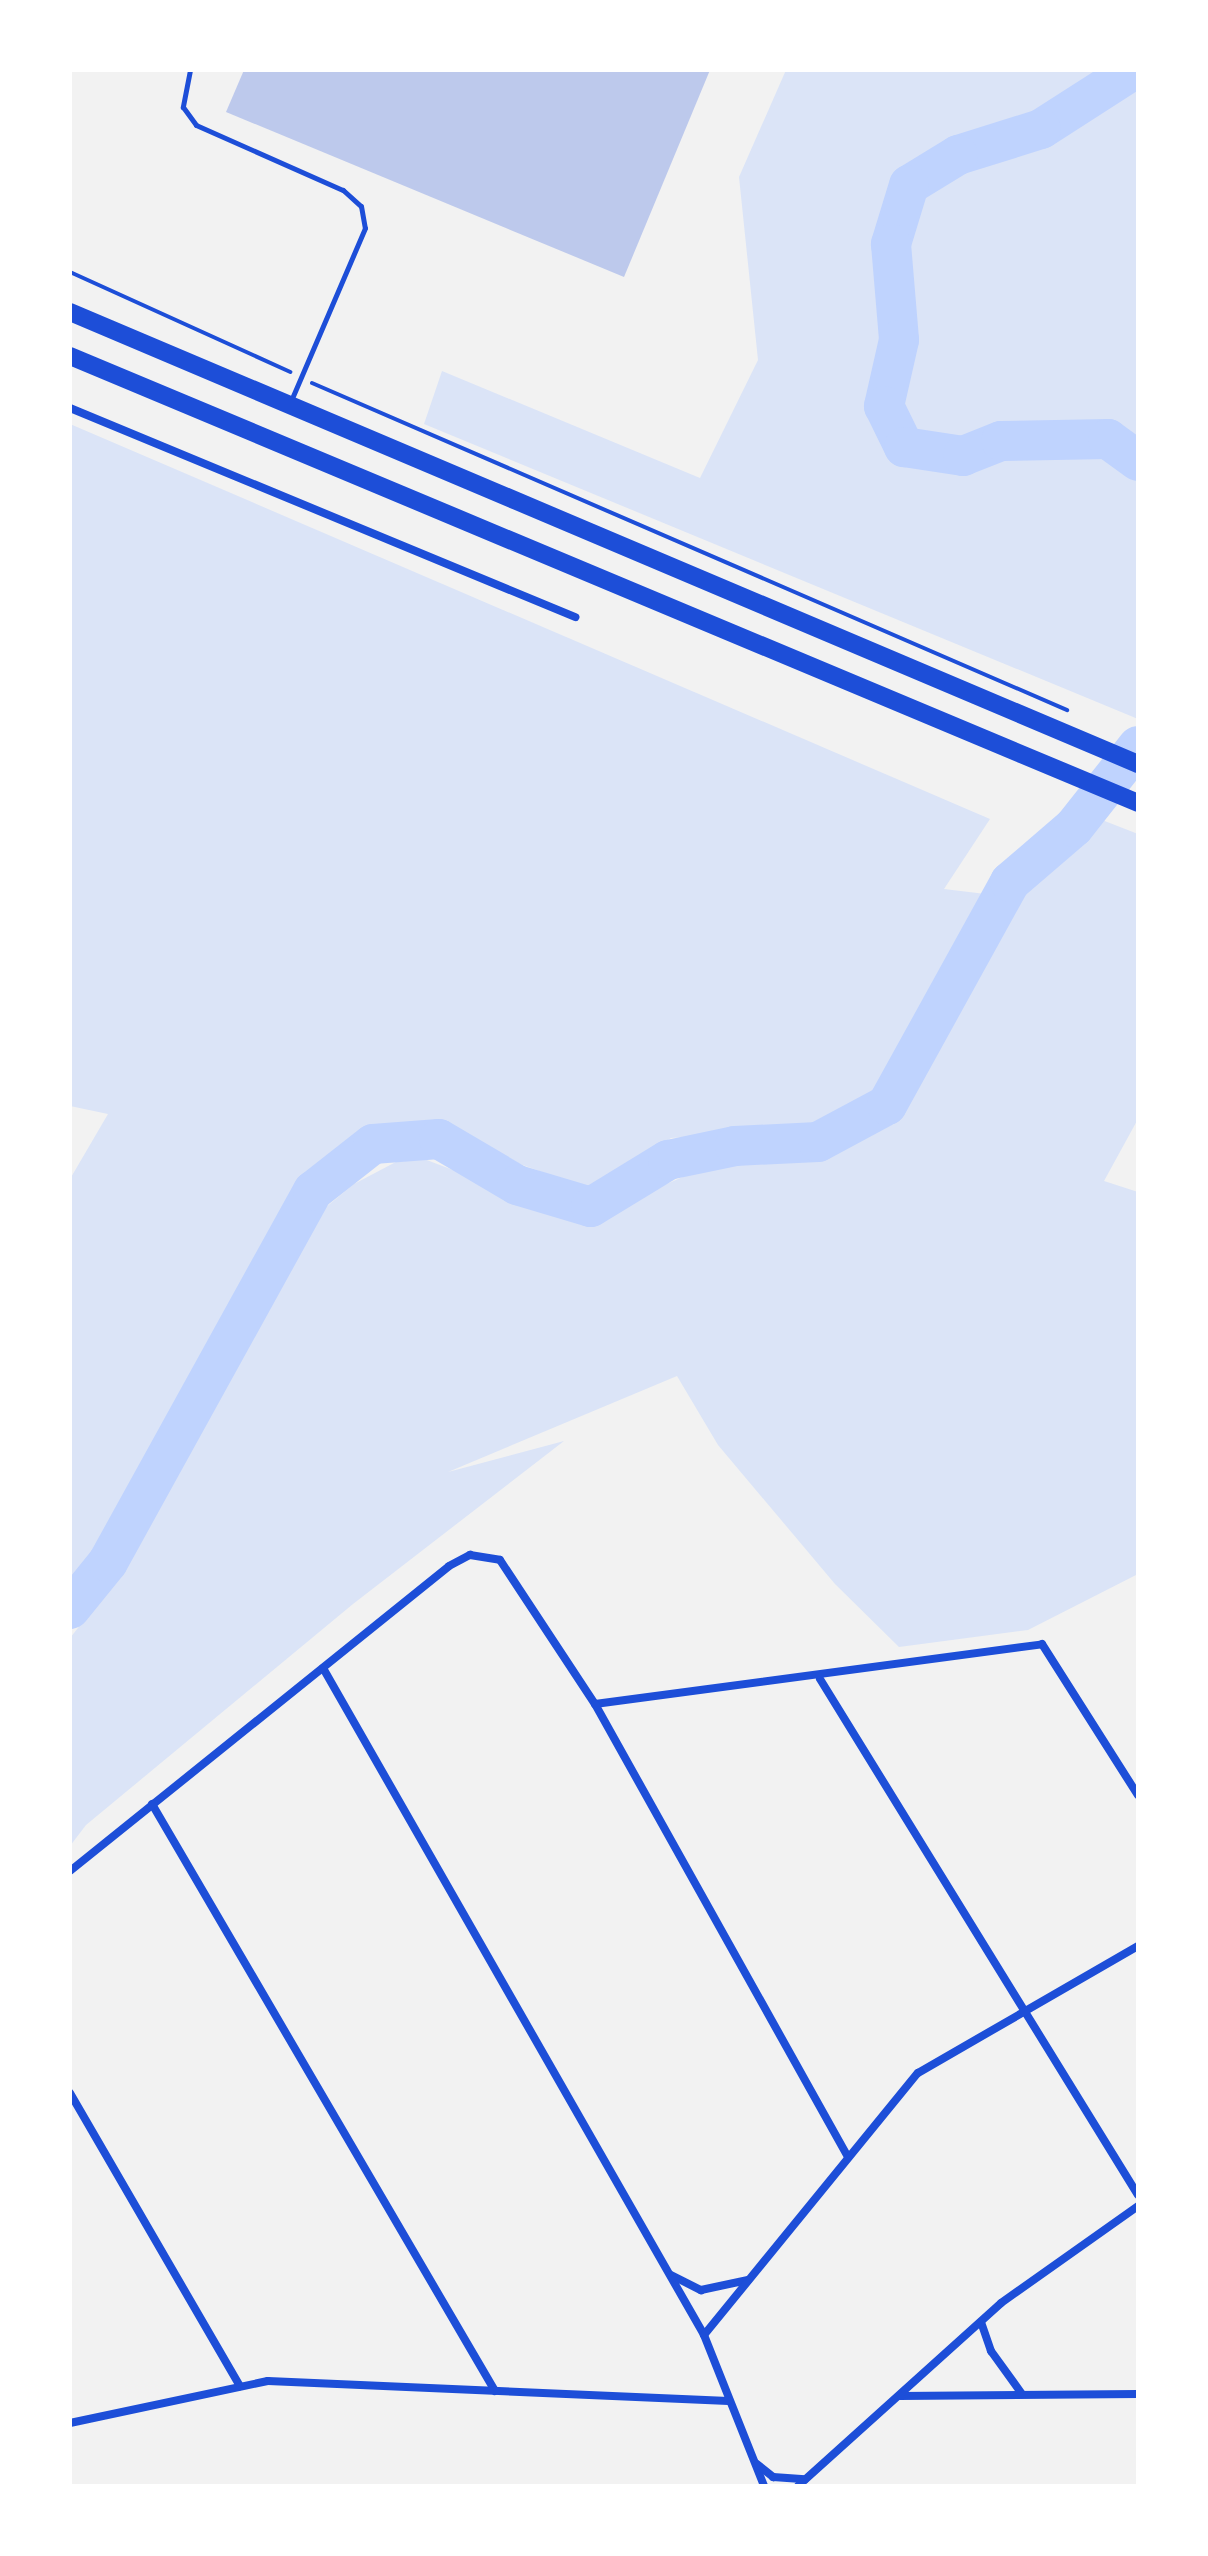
<!DOCTYPE html>
<html>
<head>
<meta charset="utf-8">
<style>
  body { margin:0 }
  #map { position:relative; width:1208px; height:2556px; overflow:hidden; background:#f2f2f2; font-family:"IBM Plex Sans",sans-serif }
  div>[style] { position:absolute }
  .green>* { inset:0; background:#dbe4f7 }
  .river>* { height:40px; margin:-20px; padding:0 20px; transform-origin:20px; border-radius:20px; background:#bfd3fe }
  .building>* { inset:0; background:#bdc9ec }
  .path>* { height:4px; margin:-2px; padding:0 2px; transform-origin:2px; border-radius:2px; background:#1d4ed8 }
  .service>* { height:5px; margin:-2.5px; padding:0 2.5px; transform-origin:2.5px; border-radius:2.5px; background:#1d4ed8 }
  .minor>* { height:8px; margin:-4px; padding:0 4px; transform-origin:4px; border-radius:4px; background:#1d4ed8 }
  .primary>* { height:18px; margin:-9px; padding:0 9px; transform-origin:9px; border-radius:9px; background:#1d4ed8 }
  span { translate:-50% -50%; white-space:nowrap; text-align:center; line-height:1.15; -webkit-text-stroke:6px #fff; paint-order:stroke }
  .frame { position:absolute; inset:0; border:72px solid #fff; pointer-events:none }
</style>
</head>
<body>
<div id="map">
  <div class="green">
    <div style="clip-path:polygon(786px 70px,1138px 70px,1138px 719px,424px 424px,442px 371px,700px 478px,758px 360px,739px 177px)"></div>
    <div style="clip-path:polygon(70px 424px,990px 819px,944px 889px,994px 895px,872px 1097px,814px 1127px,671px 1138px,592px 1190px,520px 1164px,447px 1122px,376px 1126px,323px 1161px,289px 1196px,92px 1553px,70px 1580px,70px 1179px,108px 1114px,70px 1106px)"></div>
    <div style="clip-path:polygon(1097px 818px,1138px 834px,1138px 1119px,1104px 1181px,1138px 1192px,1138px 1574px,1028px 1630px,899px 1647px,835px 1584px,718px 1445px,677px 1376px,448px 1472px,564px 1441px,353px 1604px,86px 1825px,70px 1846px,70px 1638px,112px 1585px,314px 1217px,354px 1184px,411px 1154px,584px 1220px,701px 1169px,825px 1150px,894px 1124px,1023px 894px)"></div>
  </div>
  <div class="river">
    <div style="left:1133px;top:70px;width:109px;rotate:147.3deg"></div>
    <div style="left:1041px;top:129px;width:87px;rotate:162.6deg"></div>
    <div style="left:958px;top:155px;width:57px;rotate:148.5deg"></div>
    <div style="left:909px;top:185px;width:62px;rotate:107deg"></div>
    <div style="left:891px;top:244px;width:96px;rotate:85.2deg"></div>
    <div style="left:899px;top:340px;width:68px;rotate:102.8deg"></div>
    <div style="left:884px;top:406px;width:46px;rotate:64deg"></div>
    <div style="left:904px;top:447px;width:60px;rotate:8.7deg"></div>
    <div style="left:963px;top:456px;width:41px;rotate:-21.5deg"></div>
    <div style="left:1001px;top:441px;width:107px;rotate:-1.1deg"></div>
    <div style="left:1108px;top:439px;width:37px;rotate:36deg"></div>
    <div style="left:70px;top:1609px;width:60px;rotate:-51deg"></div>
    <div style="left:108px;top:1562px;width:424px;rotate:-61.1deg"></div>
    <div style="left:313px;top:1191px;width:76px;rotate:-38.1deg"></div>
    <div style="left:373px;top:1144px;width:66px;rotate:-4.3deg"></div>
    <div style="left:439px;top:1139px;width:91px;rotate:30.5deg"></div>
    <div style="left:517px;top:1185px;width:77px;rotate:16.6deg"></div>
    <div style="left:591px;top:1207px;width:90px;rotate:-31.4deg"></div>
    <div style="left:668px;top:1160px;width:68px;rotate:-11.8deg"></div>
    <div style="left:735px;top:1146px;width:83px;rotate:-2.8deg"></div>
    <div style="left:818px;top:1142px;width:78px;rotate:-28.2deg"></div>
    <div style="left:887px;top:1105px;width:255px;rotate:-61.1deg"></div>
    <div style="left:1010px;top:882px;width:84px;rotate:-40.7deg"></div>
    <div style="left:1074px;top:827px;width:103px;rotate:-51.7deg"></div>
  </div>
  <div class="building">
    <div style="clip-path:polygon(244px 70px,710px 70px,624px 277px,226px 112px)"></div>
  </div>
  <div class="path">
    <div style="left:70px;top:272px;width:242px;rotate:24.4deg"></div>
    <div style="left:312px;top:383px;width:823px;rotate:23.42deg"></div>
  </div>
  <div class="service">
    <div style="left:190px;top:70px;width:38px;rotate:101deg"></div>
    <div style="left:183px;top:107px;width:22px;rotate:54deg"></div>
    <div style="left:196px;top:125px;width:161px;rotate:23.9deg"></div>
    <div style="left:343px;top:190px;width:24px;rotate:42deg"></div>
    <div style="left:361px;top:206px;width:22px;rotate:80deg"></div>
    <div style="left:365px;top:228px;width:188px;rotate:113.2deg"></div>
  </div>
  <div class="minor">
    <div style="left:70px;top:408px;width:547px;rotate:22.48deg"></div>
    <div style="left:323px;top:1668px;width:768px;rotate:60.26deg"></div>
    <div style="left:704px;top:2335px;width:162px;rotate:68.3deg"></div>
    <div style="left:820px;top:1679px;width:606px;rotate:58.36deg"></div>
    <div style="left:595px;top:1704px;width:451px;rotate:-7.6deg"></div>
    <div style="left:1042px;top:1644px;width:179px;rotate:57.6deg"></div>
    <div style="left:152px;top:1804px;width:680px;rotate:59.7deg"></div>
    <div style="left:70px;top:1871px;width:486px;rotate:-38.8deg"></div>
    <div style="left:449px;top:1566px;width:24px;rotate:-28deg"></div>
    <div style="left:470px;top:1555px;width:30px;rotate:9deg"></div>
    <div style="left:500px;top:1560px;width:173px;rotate:56.6deg"></div>
    <div style="left:595px;top:1704px;width:519px;rotate:60.82deg"></div>
    <div style="left:70px;top:2093px;width:339px;rotate:59.9deg"></div>
    <div style="left:671px;top:2275px;width:34px;rotate:27deg"></div>
    <div style="left:701px;top:2290px;width:48px;rotate:-12deg"></div>
    <div style="left:981px;top:2322px;width:31px;rotate:71deg"></div>
    <div style="left:991px;top:2351px;width:53px;rotate:54.2deg"></div>
    <div style="left:704px;top:2335px;width:338px;rotate:-50.8deg"></div>
    <div style="left:918px;top:2073px;width:254px;rotate:-30deg"></div>
    <div style="left:900px;top:2396px;width:238px;rotate:-0.5deg"></div>
    <div style="left:70px;top:2423px;width:202px;rotate:-12deg"></div>
    <div style="left:268px;top:2381px;width:461px;rotate:2.5deg"></div>
    <div style="left:757px;top:2464px;width:21px;rotate:39deg"></div>
    <div style="left:773px;top:2477px;width:32px;rotate:4deg"></div>
    <div style="left:798px;top:2486px;width:273px;rotate:-42deg"></div>
    <div style="left:1001px;top:2303px;width:168px;rotate:-35.3deg"></div>
  </div>
  <div class="primary">
    <div style="left:70px;top:312px;width:1160px;rotate:22.94deg"></div>
    <div style="left:70px;top:356px;width:1158px;rotate:22.71deg"></div>
  </div>
  <div class="frame"></div>
</div>
</body>
</html>
